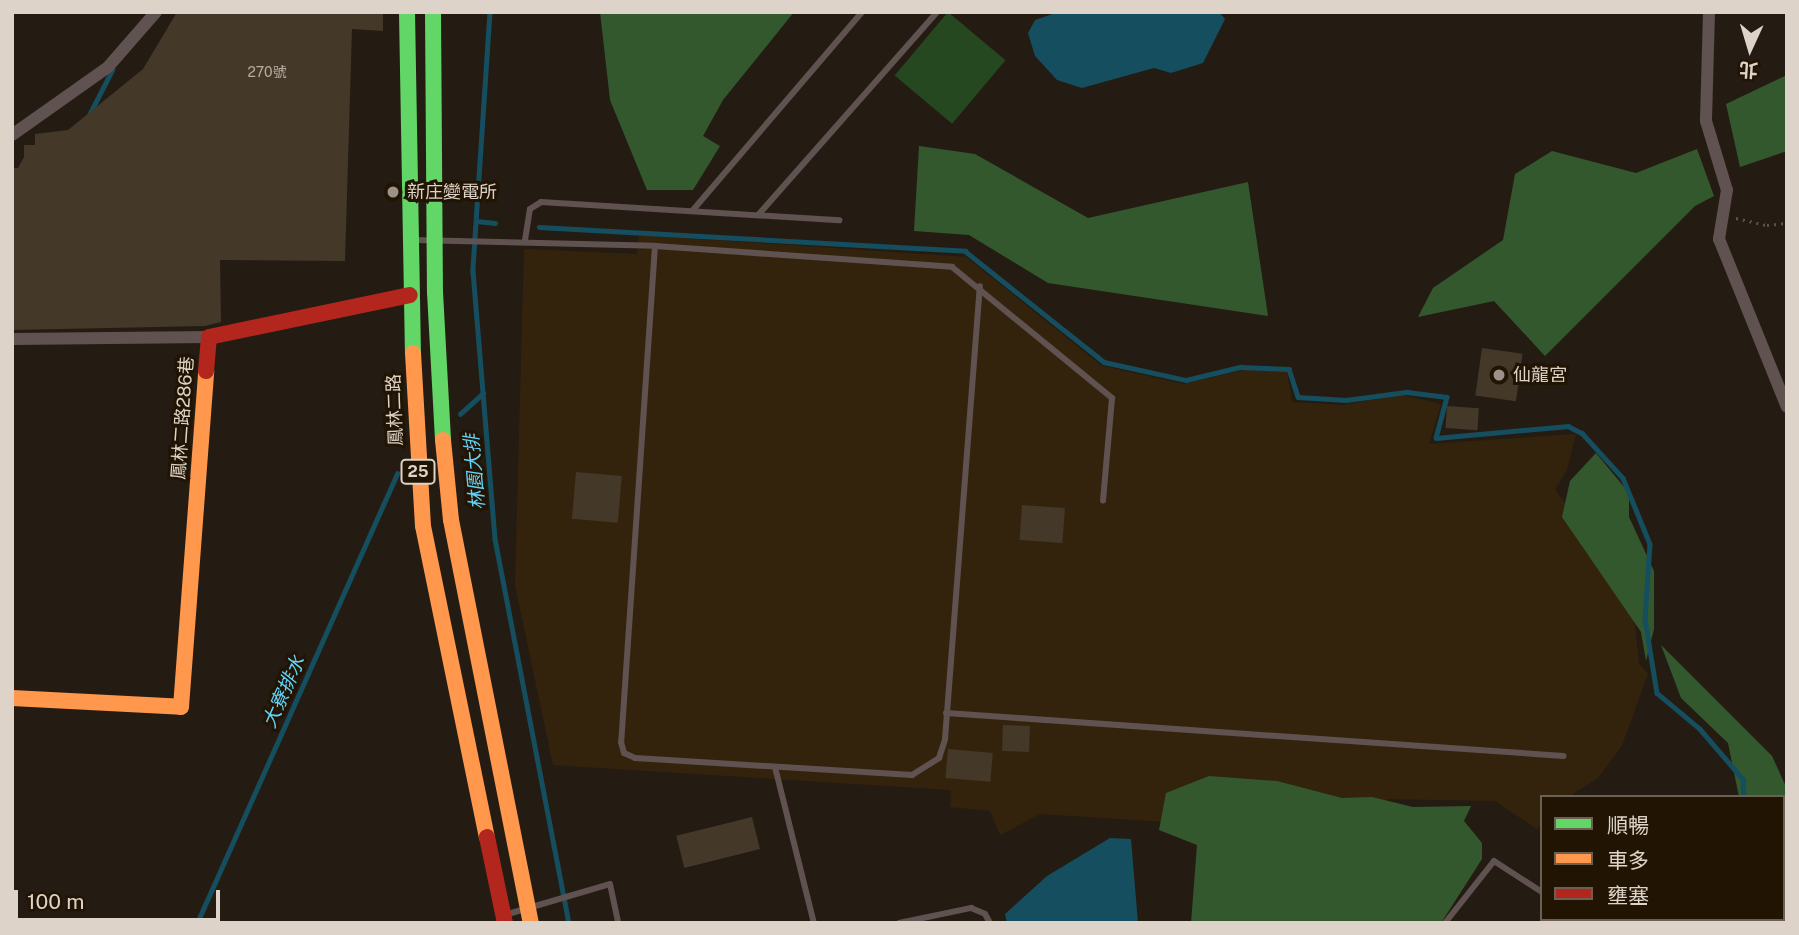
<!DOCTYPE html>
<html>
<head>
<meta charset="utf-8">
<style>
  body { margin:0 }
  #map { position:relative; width:1799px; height:935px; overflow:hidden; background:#241c12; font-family:"Public Sans","Noto Sans TC",sans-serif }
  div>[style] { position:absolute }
  .built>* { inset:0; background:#34230c }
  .green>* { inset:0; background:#264820; transform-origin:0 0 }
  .forest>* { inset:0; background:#34582e }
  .water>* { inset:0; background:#154e5f }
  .stream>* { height:4.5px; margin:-2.25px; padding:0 2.25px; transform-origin:2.25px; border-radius:2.25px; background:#154e5f }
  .building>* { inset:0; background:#443829; transform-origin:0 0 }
  .path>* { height:2.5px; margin-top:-1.25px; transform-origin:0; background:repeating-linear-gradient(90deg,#5e5250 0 2px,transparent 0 7px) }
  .lane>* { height:6px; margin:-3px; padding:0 3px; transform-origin:3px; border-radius:3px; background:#605250 }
  .street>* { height:12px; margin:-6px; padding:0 6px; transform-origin:6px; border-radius:6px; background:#605250 }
  .fast>* { height:16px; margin:-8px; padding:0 8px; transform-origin:8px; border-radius:8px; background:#63d668 }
  .slow>* { height:16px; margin:-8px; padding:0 8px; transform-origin:8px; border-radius:8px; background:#ff974d }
  .jam>* { height:16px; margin:-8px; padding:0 8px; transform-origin:8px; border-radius:8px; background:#b3261e }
  .dots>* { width:19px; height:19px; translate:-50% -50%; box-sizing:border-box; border:4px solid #211403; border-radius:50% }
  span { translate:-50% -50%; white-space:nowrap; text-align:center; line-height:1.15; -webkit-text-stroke:6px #211403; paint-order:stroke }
  .number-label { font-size:14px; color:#b7aca0 }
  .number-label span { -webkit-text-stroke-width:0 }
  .shield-label span { padding:2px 5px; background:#211403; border:2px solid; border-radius:5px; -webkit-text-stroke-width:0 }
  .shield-label { font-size:16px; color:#ddd3c8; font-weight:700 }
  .poi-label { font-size:18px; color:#ddd3c8 }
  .left { translate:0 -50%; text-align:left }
  .street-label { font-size:18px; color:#ddd3c8 }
  .water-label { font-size:19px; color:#62d4fb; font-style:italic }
  .frame { position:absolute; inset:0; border:14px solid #ddd3c8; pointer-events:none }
  .legend { position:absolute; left:1540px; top:795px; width:245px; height:126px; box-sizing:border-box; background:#211403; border:2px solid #6c6052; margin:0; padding:9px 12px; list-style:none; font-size:21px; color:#ddd3c8 }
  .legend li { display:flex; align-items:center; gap:14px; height:35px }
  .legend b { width:35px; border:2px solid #6c6052 }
  .north { position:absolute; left:1715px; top:14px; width:70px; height:70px; -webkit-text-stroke:5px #211403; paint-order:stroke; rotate:184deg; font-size:19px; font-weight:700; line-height:28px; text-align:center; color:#ddd3c8 }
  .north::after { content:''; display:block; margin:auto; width:24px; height:32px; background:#ddd3c8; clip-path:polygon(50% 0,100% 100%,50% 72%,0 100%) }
  .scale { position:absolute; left:14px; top:890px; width:206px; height:32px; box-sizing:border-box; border:4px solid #ddd3c8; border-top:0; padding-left:9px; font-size:21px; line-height:24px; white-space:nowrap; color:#ddd3c8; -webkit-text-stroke:5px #211403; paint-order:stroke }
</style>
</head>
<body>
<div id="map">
  <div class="built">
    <div style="clip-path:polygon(639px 235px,966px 257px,1102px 366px,1184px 384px,1245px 370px,1287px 371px,1292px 402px,1343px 405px,1401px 395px,1441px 404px,1429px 444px,1576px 434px,1567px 470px,1555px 490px,1619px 572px,1635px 624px,1639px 664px,1648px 674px,1622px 745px,1598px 778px,1568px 797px,1542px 797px,1542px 823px,1537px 829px,1495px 801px,1387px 799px,1379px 813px,1278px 829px,1040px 814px,1000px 835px,990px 811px,950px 807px,951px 790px,553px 765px,515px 585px,524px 249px,637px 254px)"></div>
  </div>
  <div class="green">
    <div style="left:948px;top:12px;width:75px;height:83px;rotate:40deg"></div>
  </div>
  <div class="forest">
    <div style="clip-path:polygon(600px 12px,794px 12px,723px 100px,703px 136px,720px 146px,693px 190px,647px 190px,610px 100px)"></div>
    <div style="clip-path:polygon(1787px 75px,1787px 151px,1740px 167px,1726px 104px)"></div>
    <div style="clip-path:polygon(919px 146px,975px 154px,1088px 218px,1248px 182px,1268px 316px,1048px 283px,969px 235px,914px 231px)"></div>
    <div style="clip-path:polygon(1697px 149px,1714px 196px,1695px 206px,1545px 356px,1494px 301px,1418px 317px,1433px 288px,1503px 240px,1515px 174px,1552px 151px,1636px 173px)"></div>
    <div style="clip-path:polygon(1596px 453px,1629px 493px,1629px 517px,1654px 571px,1654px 629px,1646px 661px,1641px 632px,1562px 517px,1570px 481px)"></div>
    <div style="clip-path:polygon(1661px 645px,1772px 756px,1787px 789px,1787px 912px,1783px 797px,1739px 797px,1728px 743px,1681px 698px)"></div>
    <div style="clip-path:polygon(1209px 776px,1277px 781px,1342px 798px,1372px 797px,1413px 807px,1471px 806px,1464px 821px,1482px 843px,1482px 859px,1441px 923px,1191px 923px,1197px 845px,1159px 830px,1166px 793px)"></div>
    <div style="clip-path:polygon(1593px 919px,1678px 919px,1705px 923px,1596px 923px)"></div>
  </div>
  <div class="water">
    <div style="clip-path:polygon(1058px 12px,1219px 12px,1225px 19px,1203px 63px,1171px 73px,1154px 68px,1082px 88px,1057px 80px,1035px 56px,1028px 33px,1035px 20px)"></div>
    <div style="clip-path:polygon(1110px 838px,1131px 839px,1138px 923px,1007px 923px,1005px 914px,1047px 876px)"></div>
  </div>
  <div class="stream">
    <div style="left:490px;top:12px;width:260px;rotate:93.8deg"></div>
    <div style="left:473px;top:271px;width:269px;rotate:85.3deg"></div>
    <div style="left:495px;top:539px;width:391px;rotate:79.1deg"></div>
    <div style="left:89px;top:115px;width:51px;rotate:-62.9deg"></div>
    <div style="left:476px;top:221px;width:19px;rotate:6deg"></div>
    <div style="left:539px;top:227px;width:427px;rotate:3.2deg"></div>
    <div style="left:965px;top:251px;width:178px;rotate:38.6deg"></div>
    <div style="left:1104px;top:362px;width:84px;rotate:12.4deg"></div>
    <div style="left:1186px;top:380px;width:56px;rotate:-13.5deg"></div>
    <div style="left:1240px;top:367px;width:49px;rotate:2.3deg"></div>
    <div style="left:1289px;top:369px;width:29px;rotate:72deg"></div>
    <div style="left:1298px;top:397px;width:48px;rotate:3.6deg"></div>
    <div style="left:1346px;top:400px;width:62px;rotate:-7.5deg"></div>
    <div style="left:1407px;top:392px;width:40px;rotate:7.1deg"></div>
    <div style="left:1447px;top:397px;width:42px;rotate:105deg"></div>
    <div style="left:1436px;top:438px;width:133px;rotate:-5.2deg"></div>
    <div style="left:1568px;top:426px;width:16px;rotate:27deg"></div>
    <div style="left:1582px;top:433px;width:61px;rotate:47.7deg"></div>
    <div style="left:1623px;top:478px;width:71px;rotate:67.8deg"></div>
    <div style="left:1650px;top:544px;width:75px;rotate:93.8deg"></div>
    <div style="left:1645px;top:619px;width:75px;rotate:80.8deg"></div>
    <div style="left:1657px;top:693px;width:56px;rotate:39.9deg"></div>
    <div style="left:1700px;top:729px;width:66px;rotate:49.3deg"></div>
    <div style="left:1743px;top:779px;width:18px;rotate:87deg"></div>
    <div style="left:460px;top:414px;width:31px;rotate:-42deg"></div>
    <div style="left:1783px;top:891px;width:4px;rotate:27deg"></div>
    <div style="left:197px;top:923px;width:492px;rotate:-66deg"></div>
  </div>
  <div class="building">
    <div style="clip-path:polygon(177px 12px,383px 12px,383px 31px,352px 29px,345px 261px,220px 260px,221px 322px,205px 326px,12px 330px,12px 168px,18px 168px,24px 157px,24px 145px,35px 145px,35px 134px,68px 130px,143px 69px)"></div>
    <div style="left:1482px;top:348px;width:41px;height:48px;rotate:8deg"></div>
    <div style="left:1447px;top:406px;width:32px;height:22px;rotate:4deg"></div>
    <div style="left:576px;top:472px;width:46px;height:47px;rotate:5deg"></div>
    <div style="left:1022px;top:505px;width:43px;height:35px;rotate:4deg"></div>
    <div style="left:1003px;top:725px;width:27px;height:26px;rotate:2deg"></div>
    <div style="left:948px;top:749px;width:45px;height:29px;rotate:5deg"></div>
    <div style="left:752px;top:817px;width:33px;height:78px;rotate:76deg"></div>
  </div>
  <div class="path">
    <div style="left:1736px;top:218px;width:32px;rotate:13deg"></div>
    <div style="left:1767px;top:225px;width:20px;rotate:-6deg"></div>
  </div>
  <div class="lane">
    <div style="left:693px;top:210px;width:260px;rotate:-49.5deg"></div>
    <div style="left:759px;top:214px;width:269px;rotate:-48.6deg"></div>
    <div style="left:415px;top:240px;width:240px;rotate:1.4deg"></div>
    <div style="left:655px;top:246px;width:298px;rotate:4deg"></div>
    <div style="left:952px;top:267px;width:207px;rotate:39.3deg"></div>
    <div style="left:1112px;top:398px;width:103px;rotate:95deg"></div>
    <div style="left:525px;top:240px;width:31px;rotate:-81deg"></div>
    <div style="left:530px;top:209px;width:13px;rotate:-32deg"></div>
    <div style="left:541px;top:202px;width:299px;rotate:3.5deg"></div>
    <div style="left:655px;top:246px;width:497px;rotate:93.9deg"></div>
    <div style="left:621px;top:742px;width:11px;rotate:75deg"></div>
    <div style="left:624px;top:753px;width:12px;rotate:24deg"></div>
    <div style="left:635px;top:758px;width:278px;rotate:3.5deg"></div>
    <div style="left:912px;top:775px;width:32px;rotate:-32deg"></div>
    <div style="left:939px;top:758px;width:20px;rotate:-72deg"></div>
    <div style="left:945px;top:739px;width:454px;rotate:-85.6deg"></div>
    <div style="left:946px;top:713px;width:619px;rotate:3.98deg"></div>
    <div style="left:775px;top:767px;width:161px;rotate:76deg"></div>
    <div style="left:508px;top:914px;width:106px;rotate:-16.4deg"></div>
    <div style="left:610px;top:884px;width:40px;rotate:78deg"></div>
    <div style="left:1577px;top:919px;width:6px;rotate:45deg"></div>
    <div style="left:899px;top:923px;width:74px;rotate:-11.8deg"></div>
    <div style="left:971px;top:908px;width:15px;rotate:23deg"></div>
    <div style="left:985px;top:914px;width:10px;rotate:61deg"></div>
    <div style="left:1445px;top:923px;width:79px;rotate:-51.7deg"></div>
    <div style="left:1494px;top:861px;width:57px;rotate:32.9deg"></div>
  </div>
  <div class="street">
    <div style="left:1709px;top:12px;width:109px;rotate:91.6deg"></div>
    <div style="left:1706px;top:121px;width:72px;rotate:73.1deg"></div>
    <div style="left:1727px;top:190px;width:50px;rotate:99.3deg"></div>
    <div style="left:1719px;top:239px;width:181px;rotate:68deg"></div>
    <div style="left:12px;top:135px;width:118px;rotate:-35.3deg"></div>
    <div style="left:108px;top:67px;width:73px;rotate:-48.9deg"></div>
    <div style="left:12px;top:339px;width:197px;rotate:-0.6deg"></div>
  </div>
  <div class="fast">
    <div style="left:407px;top:12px;width:341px;rotate:89deg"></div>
    <div style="left:433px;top:12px;width:280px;rotate:89.6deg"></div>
    <div style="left:435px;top:292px;width:148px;rotate:86.9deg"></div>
  </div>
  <div class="slow">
    <div style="left:413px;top:353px;width:173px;rotate:86.7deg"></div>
    <div style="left:423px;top:526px;width:318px;rotate:78.4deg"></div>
    <div style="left:443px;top:440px;width:80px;rotate:84.3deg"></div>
    <div style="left:451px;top:520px;width:411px;rotate:78.8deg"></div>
    <div style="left:12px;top:698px;width:169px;rotate:3deg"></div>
    <div style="left:181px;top:707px;width:337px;rotate:-85.7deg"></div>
  </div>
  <div class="jam">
    <div style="left:206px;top:371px;width:34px;rotate:-85deg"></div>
    <div style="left:209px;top:337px;width:205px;rotate:-11.8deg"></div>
    <div style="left:487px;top:837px;width:88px;rotate:78.2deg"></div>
  </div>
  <div class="dots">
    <div style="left:393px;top:192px;background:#9c9388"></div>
    <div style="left:1499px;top:375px;background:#9c9388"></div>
  </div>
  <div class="number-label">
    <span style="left:267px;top:72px">270號</span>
  </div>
  <div class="shield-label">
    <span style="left:418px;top:472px">25</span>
  </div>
  <div class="poi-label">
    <span class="left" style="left:407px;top:192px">新庄變電所</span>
    <span class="left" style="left:1513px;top:375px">仙龍宮</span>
  </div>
  <div class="street-label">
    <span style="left:395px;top:410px;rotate:-92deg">鳳林二路</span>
    <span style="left:183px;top:418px;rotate:-86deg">鳳林二路286巷</span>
  </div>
  <div class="water-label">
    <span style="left:475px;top:472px;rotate:-95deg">林園大排</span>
    <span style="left:284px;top:692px;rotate:-66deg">大寮排水</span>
  </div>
  <div class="frame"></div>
  <ul class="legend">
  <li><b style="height:9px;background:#63d668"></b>順暢</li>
  <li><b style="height:9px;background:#ff974d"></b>車多</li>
  <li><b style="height:9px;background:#b3261e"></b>壅塞</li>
  </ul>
  <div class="north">北</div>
  <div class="scale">100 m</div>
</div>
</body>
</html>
